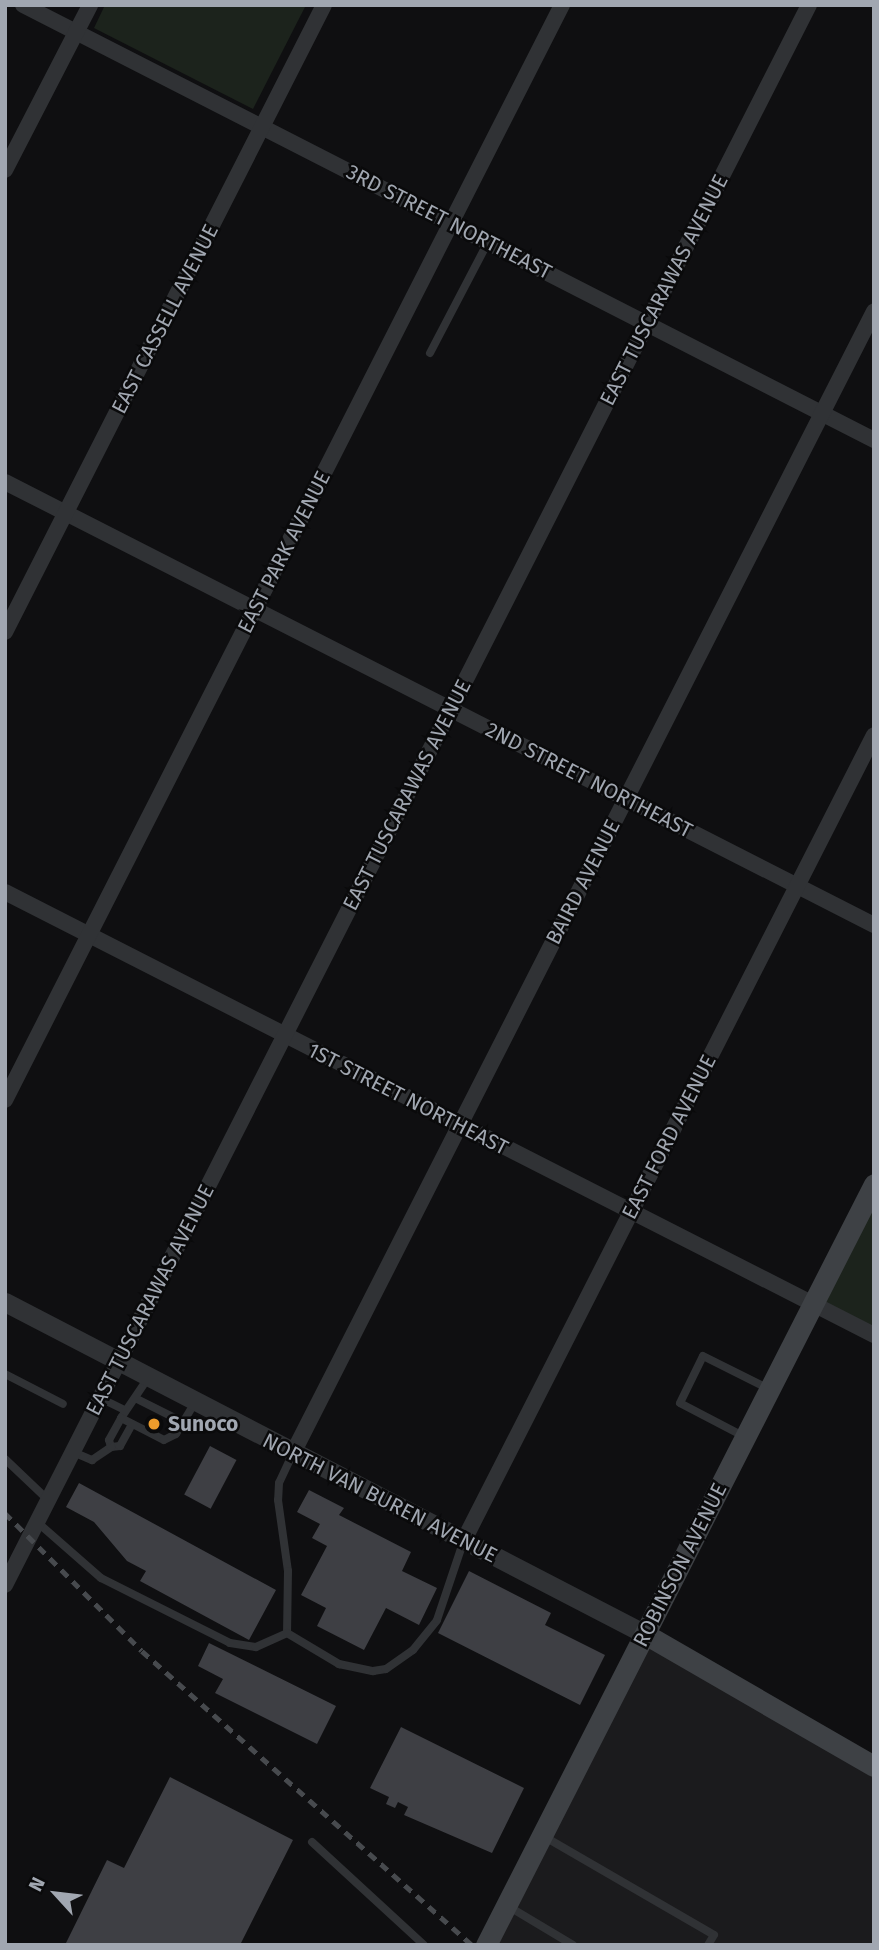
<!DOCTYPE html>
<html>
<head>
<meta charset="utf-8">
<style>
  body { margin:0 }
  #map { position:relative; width:879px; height:1950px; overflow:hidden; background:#0f0f11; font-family:"Fira Sans",sans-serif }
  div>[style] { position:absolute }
  .built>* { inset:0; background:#1b1b1d }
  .green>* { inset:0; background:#1c231c }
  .building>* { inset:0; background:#3e3f44; transform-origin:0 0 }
  .service>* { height:8px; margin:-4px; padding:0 4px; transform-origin:4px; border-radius:4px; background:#303235 }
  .minor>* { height:16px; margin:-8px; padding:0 8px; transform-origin:8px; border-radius:8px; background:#303235 }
  .tertiary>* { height:19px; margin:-9.5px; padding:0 9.5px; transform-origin:9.5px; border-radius:9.5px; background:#303235 }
  .secondary>* { height:21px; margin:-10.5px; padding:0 10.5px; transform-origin:10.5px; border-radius:10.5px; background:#3e4145 }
  .rail>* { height:4.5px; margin-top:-2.25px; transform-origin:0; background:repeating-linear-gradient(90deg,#474a4e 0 9px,transparent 0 16px) }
  .dots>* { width:19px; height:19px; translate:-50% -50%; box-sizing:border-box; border:4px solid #0a0a0b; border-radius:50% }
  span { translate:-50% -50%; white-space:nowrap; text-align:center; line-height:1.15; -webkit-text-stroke:5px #0a0a0b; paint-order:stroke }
  .street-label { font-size:21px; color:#a1a7b1 }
  .poi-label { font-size:21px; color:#a1a7b1; font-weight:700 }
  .left { translate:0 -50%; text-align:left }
  .frame { position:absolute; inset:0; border:7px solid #a1a7b1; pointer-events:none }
  .north { position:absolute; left:21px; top:1859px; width:70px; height:70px; -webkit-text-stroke:5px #0a0a0b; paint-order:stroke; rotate:297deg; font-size:19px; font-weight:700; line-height:28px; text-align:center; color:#a1a7b1 }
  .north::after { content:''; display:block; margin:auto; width:24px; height:32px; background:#a1a7b1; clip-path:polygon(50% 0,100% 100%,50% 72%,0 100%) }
</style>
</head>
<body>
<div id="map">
  <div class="built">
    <div style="clip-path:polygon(645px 1634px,874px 1767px,874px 1945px,486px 1945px)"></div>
  </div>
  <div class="green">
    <div style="clip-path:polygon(105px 5px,306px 5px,253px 109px,94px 28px)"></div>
    <div style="clip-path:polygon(874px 1184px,874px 1335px,812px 1305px)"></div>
  </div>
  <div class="building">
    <div style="left:210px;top:1446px;width:30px;height:55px;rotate:28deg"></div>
    <div style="clip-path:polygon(79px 1483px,276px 1590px,249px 1640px,140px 1581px,146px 1571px,127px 1561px,94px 1522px,66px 1507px)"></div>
    <div style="clip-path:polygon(309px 1490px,344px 1508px,339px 1515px,411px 1552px,402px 1571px,437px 1588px,419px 1625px,386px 1608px,364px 1650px,317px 1626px,326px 1608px,301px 1595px,327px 1546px,312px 1538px,320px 1524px,297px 1512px)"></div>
    <div style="clip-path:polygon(469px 1571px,551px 1613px,545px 1625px,605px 1655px,580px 1705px,438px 1633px)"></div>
    <div style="clip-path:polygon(209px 1643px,336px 1706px,317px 1744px,215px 1693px,223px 1679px,198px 1666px)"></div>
    <div style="clip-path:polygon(401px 1727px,524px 1788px,492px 1853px,404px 1815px,408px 1807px,398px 1802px,395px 1808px,386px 1804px,389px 1797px,370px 1788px)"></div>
    <div style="clip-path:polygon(170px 1777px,293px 1840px,240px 1945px,65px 1945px,107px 1860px,124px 1868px)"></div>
  </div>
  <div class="service">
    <div style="left:430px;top:353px;width:125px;rotate:-62.4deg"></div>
    <div style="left:5px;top:1374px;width:65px;rotate:27.3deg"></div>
    <div style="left:100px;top:1398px;width:28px;rotate:26deg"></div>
    <div style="left:137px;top:1399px;width:51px;rotate:26.6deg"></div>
    <div style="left:121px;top:1418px;width:48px;rotate:-56deg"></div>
    <div style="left:745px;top:1437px;width:73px;rotate:-152.4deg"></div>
    <div style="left:680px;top:1403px;width:52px;rotate:-63.9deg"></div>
    <div style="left:703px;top:1356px;width:74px;rotate:26.6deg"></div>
    <div style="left:111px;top:1447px;width:9px;rotate:-6deg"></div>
    <div style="left:120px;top:1446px;width:25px;rotate:-61deg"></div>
    <div style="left:73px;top:1452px;width:21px;rotate:23deg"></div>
    <div style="left:92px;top:1460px;width:23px;rotate:-34deg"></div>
    <div style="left:111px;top:1447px;width:7px;rotate:-106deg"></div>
    <div style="left:109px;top:1440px;width:25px;rotate:-61deg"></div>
    <div style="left:121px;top:1418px;width:48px;rotate:27.1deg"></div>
    <div style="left:164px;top:1440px;width:13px;rotate:-27deg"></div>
    <div style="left:176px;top:1434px;width:37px;rotate:-59deg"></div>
    <div style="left:293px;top:1453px;width:33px;rotate:115deg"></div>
    <div style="left:279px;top:1483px;width:17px;rotate:93deg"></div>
    <div style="left:278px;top:1500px;width:72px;rotate:82deg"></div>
    <div style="left:288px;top:1571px;width:62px;rotate:90.9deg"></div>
    <div style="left:287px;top:1633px;width:61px;rotate:30.8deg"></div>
    <div style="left:339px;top:1664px;width:35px;rotate:12deg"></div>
    <div style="left:373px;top:1671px;width:13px;rotate:-9deg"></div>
    <div style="left:386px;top:1669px;width:33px;rotate:-35deg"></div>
    <div style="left:413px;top:1650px;width:38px;rotate:-51deg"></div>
    <div style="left:437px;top:1620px;width:84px;rotate:-71.4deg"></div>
    <div style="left:5px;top:1459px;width:59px;rotate:43.6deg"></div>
    <div style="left:37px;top:1522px;width:85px;rotate:41.2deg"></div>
    <div style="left:101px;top:1578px;width:144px;rotate:26.7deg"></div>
    <div style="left:230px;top:1643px;width:26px;rotate:9deg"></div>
    <div style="left:256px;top:1647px;width:34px;rotate:-24deg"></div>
    <div style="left:545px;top:1837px;width:195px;rotate:30.1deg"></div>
    <div style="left:714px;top:1935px;width:12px;rotate:121deg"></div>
    <div style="left:312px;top:1842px;width:152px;rotate:42.6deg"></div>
    <div style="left:506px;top:1905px;width:78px;rotate:30.8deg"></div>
  </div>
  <div class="minor">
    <div style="left:23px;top:5px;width:956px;rotate:27.07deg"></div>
    <div style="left:5px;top:170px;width:186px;rotate:-62.7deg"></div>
    <div style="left:5px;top:482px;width:975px;rotate:27.01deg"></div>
    <div style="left:5px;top:632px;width:703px;rotate:-63.03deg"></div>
    <div style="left:5px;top:892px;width:975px;rotate:27.01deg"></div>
    <div style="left:5px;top:1100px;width:1229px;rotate:-63.04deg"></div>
    <div style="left:293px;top:1453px;width:1281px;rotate:-63.03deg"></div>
    <div style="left:464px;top:1540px;width:903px;rotate:-63.01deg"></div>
    <div style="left:5px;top:1585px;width:1773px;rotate:-63.03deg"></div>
  </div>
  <div class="tertiary">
    <div style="left:5px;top:1302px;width:721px;rotate:27.42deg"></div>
  </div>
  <div class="secondary">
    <div style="left:645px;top:1634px;width:264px;rotate:30deg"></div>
    <div style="left:486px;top:1945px;width:854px;rotate:-62.98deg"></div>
  </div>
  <div class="rail">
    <div style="left:5px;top:1513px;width:194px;rotate:45.2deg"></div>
    <div style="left:142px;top:1651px;width:442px;rotate:41.7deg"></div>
  </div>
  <div class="dots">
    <div style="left:154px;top:1424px;background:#ec9c2c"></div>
  </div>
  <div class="street-label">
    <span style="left:449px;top:222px;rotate:27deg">3RD STREET NORTHEAST</span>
    <span style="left:664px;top:290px;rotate:-63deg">EAST TUSCARAWAS AVENUE</span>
    <span style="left:165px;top:319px;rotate:-63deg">EAST CASSELL AVENUE</span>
    <span style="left:284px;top:552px;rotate:-63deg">EAST PARK AVENUE</span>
    <span style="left:589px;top:780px;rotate:27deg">2ND STREET NORTHEAST</span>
    <span style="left:407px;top:795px;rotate:-63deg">EAST TUSCARAWAS AVENUE</span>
    <span style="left:583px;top:882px;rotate:-63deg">BAIRD AVENUE</span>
    <span style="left:408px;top:1099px;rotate:27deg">1ST STREET NORTHEAST</span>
    <span style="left:669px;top:1137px;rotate:-63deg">EAST FORD AVENUE</span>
    <span style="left:150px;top:1300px;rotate:-63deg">EAST TUSCARAWAS AVENUE</span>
    <span style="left:380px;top:1498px;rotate:27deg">NORTH VAN BUREN AVENUE</span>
    <span style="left:680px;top:1565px;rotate:-63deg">ROBINSON AVENUE</span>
  </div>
  <div class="poi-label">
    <span class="left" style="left:168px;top:1424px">Sunoco</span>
  </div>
  <div class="frame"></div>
  <div class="north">N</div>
</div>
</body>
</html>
